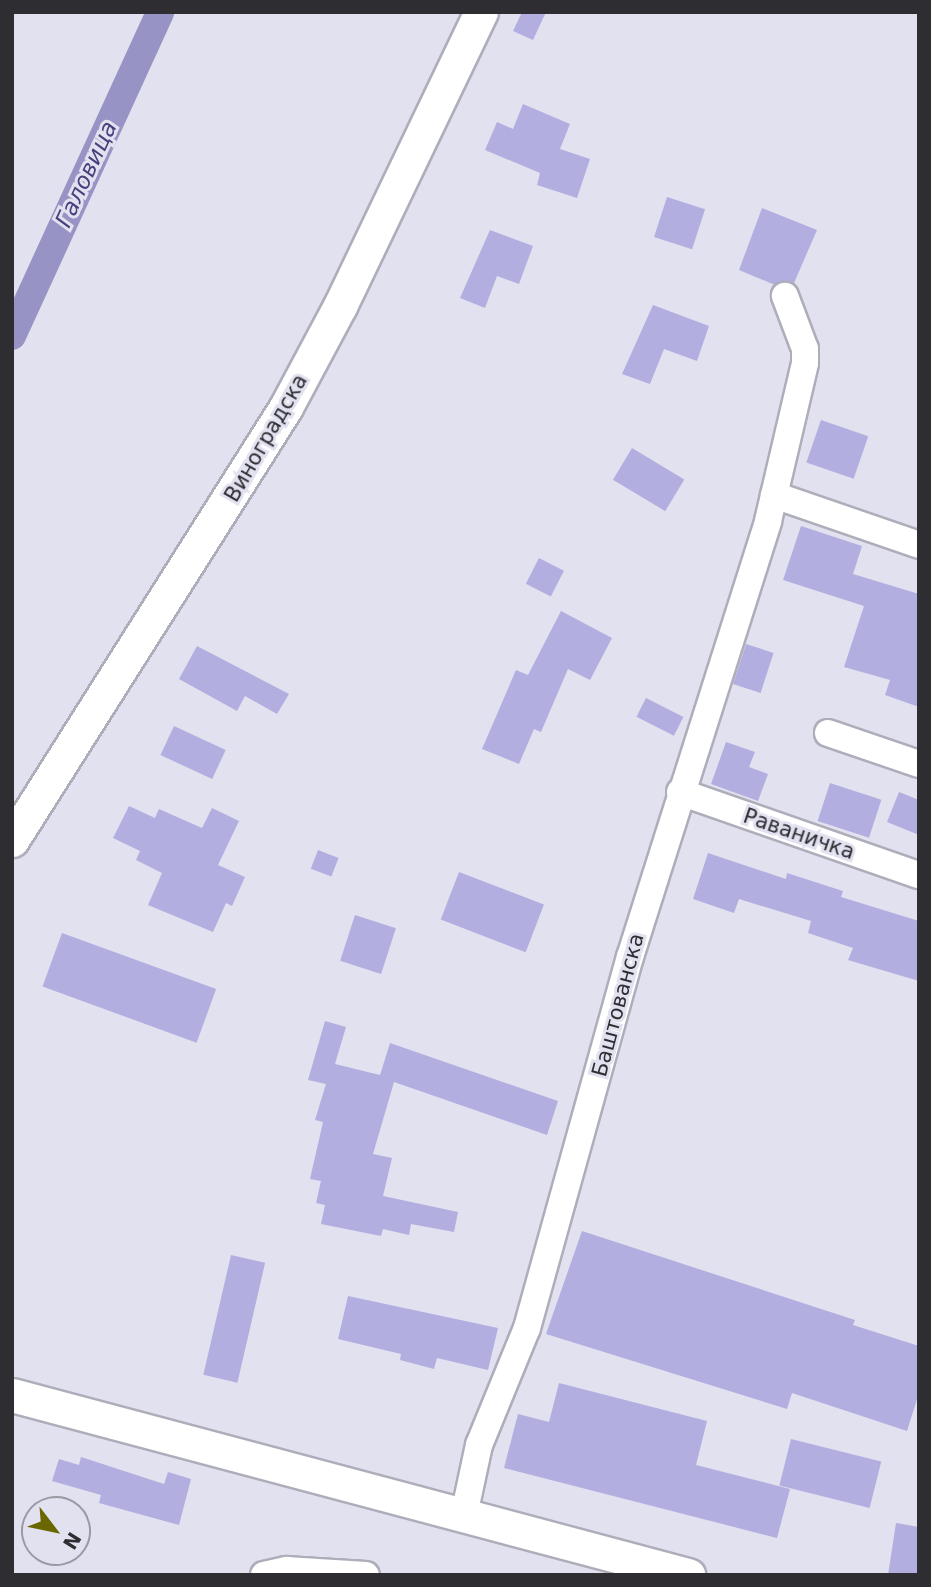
<!DOCTYPE html>
<html>
<head>
<meta charset="utf-8">
<style>
  body { margin:0 }
  #map { position:relative; width:931px; height:1587px; overflow:hidden; background:#e2e1ef; font-family:"DejaVu Sans",sans-serif }
  div>[style] { position:absolute }
  .canal>* { height:28px; margin:-14px; padding:0 14px; transform-origin:14px; border-radius:14px; background:#9793c4 }
  .building>* { inset:0; background:#b2aee0; transform-origin:0 0 }
  .roads { filter:drop-shadow(2px 0 #aeadba) drop-shadow(-2px 0 #aeadba) drop-shadow(0 2px #aeadba) drop-shadow(0 -2px #aeadba) }
  .minor>* { height:26px; margin:-13px; padding:0 13px; transform-origin:13px; border-radius:13px; background:#fff }
  .tertiary>* { height:33px; margin:-16.5px; padding:0 16.5px; transform-origin:16.5px; border-radius:16.5px; background:#fff }
  span { translate:-50% -50%; white-space:nowrap; text-align:center; line-height:1.15; -webkit-text-stroke:6px #e2e1ef; paint-order:stroke }
  .street-label { font-size:21px; color:#2d2d32 }
  .water-label { font-size:23px; color:#483f7d; font-style:italic }
  .frame { position:absolute; inset:0; border:14px solid #2d2d32; pointer-events:none }
  .north { position:absolute; left:21px; top:1496px; width:70px; height:70px; box-sizing:border-box; background:#e2e1ef; border:2px solid #9a99a3; border-radius:50%; rotate:122deg; font-size:19px; font-weight:700; line-height:28px; text-align:center; color:#2d2d32 }
  .north::after { content:''; display:block; margin:auto; width:24px; height:32px; background:#6a6700; clip-path:polygon(50% 0,100% 100%,50% 72%,0 100%) }
</style>
</head>
<body>
<div id="map">
  <div class="canal">
    <div style="left:12px;top:336px;width:356px;rotate:-65.4deg"></div>
  </div>
  <div class="building">
    <div style="clip-path:polygon(522px 12px,546px 12px,533px 40px,513px 31px)"></div>
    <div style="clip-path:polygon(523px 104px,570px 124px,560px 149px,590px 159px,577px 198px,537px 185px,540px 173px,485px 150px,497px 122px,513px 129px)"></div>
    <div style="left:667px;top:197px;width:40px;height:42px;rotate:18deg"></div>
    <div style="clip-path:polygon(762px 208px,817px 230px,794px 283px,775px 285px,739px 270px)"></div>
    <div style="clip-path:polygon(490px 230px,533px 246px,519px 284px,497px 276px,485px 308px,460px 298px)"></div>
    <div style="clip-path:polygon(653px 305px,709px 326px,697px 361px,664px 349px,650px 384px,622px 374px)"></div>
    <div style="left:821px;top:420px;width:50px;height:45px;rotate:19deg"></div>
    <div style="left:632px;top:448px;width:61px;height:37px;rotate:31deg"></div>
    <div style="clip-path:polygon(801px 526px,862px 546px,853px 574px,919px 594px,919px 707px,885px 695px,890px 680px,844px 667px,864px 606px,783px 580px)"></div>
    <div style="left:539px;top:558px;width:28px;height:29px;rotate:27deg"></div>
    <div style="clip-path:polygon(561px 611px,612px 638px,590px 680px,568px 669px,541px 732px,534px 729px,519px 764px,482px 749px,516px 670px,528px 675px)"></div>
    <div style="left:746px;top:644px;width:29px;height:42px;rotate:18deg"></div>
    <div style="clip-path:polygon(197px 646px,289px 694px,277px 714px,245px 696px,237px 711px,179px 679px)"></div>
    <div style="left:646px;top:698px;width:42px;height:21px;rotate:27deg"></div>
    <div style="left:174px;top:726px;width:57px;height:32px;rotate:25deg"></div>
    <div style="clip-path:polygon(726px 742px,755px 752px,749px 767px,768px 774px,758px 801px,711px 784px)"></div>
    <div style="left:830px;top:783px;width:54px;height:40px;rotate:18deg"></div>
    <div style="clip-path:polygon(899px 792px,919px 800px,919px 835px,887px 822px)"></div>
    <div style="clip-path:polygon(129px 806px,155px 818px,159px 809px,202px 828px,212px 808px,239px 821px,218px 865px,245px 877px,232px 906px,226px 903px,213px 932px,148px 905px,162px 873px,136px 860px,140px 851px,113px 838px)"></div>
    <div style="left:318px;top:850px;width:22px;height:20px;rotate:21deg"></div>
    <div style="clip-path:polygon(708px 853px,786px 879px,787px 873px,843px 891px,841px 897px,919px 921px,919px 981px,848px 960px,853px 948px,808px 933px,811px 921px,739px 899px,734px 913px,693px 899px)"></div>
    <div style="left:459px;top:872px;width:91px;height:51px;rotate:21deg"></div>
    <div style="left:355px;top:915px;width:43px;height:48px;rotate:18deg"></div>
    <div style="left:62px;top:933px;width:164px;height:57px;rotate:20deg"></div>
    <div style="clip-path:polygon(325px 1021px,346px 1027px,335px 1064px,380px 1075px,390px 1043px,558px 1101px,547px 1135px,394px 1082px,373px 1154px,392px 1158px,383px 1196px,458px 1212px,454px 1232px,411px 1224px,409px 1235px,383px 1229px,381px 1236px,321px 1224px,325px 1205px,316px 1203px,321px 1181px,310px 1179px,323px 1122px,315px 1120px,326px 1084px,308px 1080px)"></div>
    <div style="clip-path:polygon(582px 1231px,855px 1320px,853px 1325px,919px 1346px,919px 1393px,907px 1431px,792px 1393px,787px 1409px,546px 1334px)"></div>
    <div style="left:231px;top:1255px;width:35px;height:123px;rotate:13deg"></div>
    <div style="clip-path:polygon(348px 1296px,498px 1328px,488px 1370px,437px 1358px,434px 1369px,400px 1360px,401px 1354px,338px 1339px)"></div>
    <div style="clip-path:polygon(559px 1383px,707px 1421px,696px 1465px,790px 1489px,777px 1538px,504px 1468px,518px 1414px,549px 1422px)"></div>
    <div style="left:791px;top:1439px;width:93px;height:48px;rotate:14deg"></div>
    <div style="clip-path:polygon(81px 1457px,164px 1484px,168px 1472px,191px 1479px,179px 1525px,99px 1503px,101px 1495px,52px 1481px,59px 1459px,79px 1465px)"></div>
    <div style="clip-path:polygon(896px 1523px,919px 1527px,919px 1575px,888px 1575px)"></div>
  </div>
  <div class="roads">
    <div class="minor">
      <div style="left:774px;top:495px;width:153px;rotate:19deg"></div>
      <div style="left:828px;top:733px;width:96px;rotate:18.8deg"></div>
      <div style="left:680px;top:792px;width:253px;rotate:19.2deg"></div>
      <div style="left:464px;top:1515px;width:72px;rotate:-77.9deg"></div>
      <div style="left:479px;top:1445px;width:126px;rotate:-67.7deg"></div>
      <div style="left:527px;top:1328px;width:385px;rotate:-74.5deg"></div>
      <div style="left:630px;top:957px;width:457px;rotate:-72.4deg"></div>
      <div style="left:768px;top:521px;width:162px;rotate:-76.8deg"></div>
      <div style="left:805px;top:363px;width:14px;rotate:-90deg"></div>
      <div style="left:805px;top:349px;width:57px;rotate:-110.7deg"></div>
      <div style="left:264px;top:1575px;width:23px;rotate:-13deg"></div>
      <div style="left:286px;top:1570px;width:80px;rotate:3.6deg"></div>
    </div>
    <div class="tertiary">
      <div style="left:12px;top:840px;width:512px;rotate:-57.67deg"></div>
      <div style="left:286px;top:407px;width:115px;rotate:-61.9deg"></div>
      <div style="left:340px;top:306px;width:326px;rotate:-64.4deg"></div>
      <div style="left:12px;top:1395px;width:700px;rotate:14.91deg"></div>
    </div>
  </div>
  <div class="street-label">
    <span style="left:266px;top:438px;rotate:-60deg">Виноградска</span>
    <span style="left:799px;top:834px;rotate:19deg">Раваничка</span>
    <span style="left:618px;top:1005px;rotate:-75deg">Баштованска</span>
  </div>
  <div class="water-label">
    <span style="left:86px;top:174px;rotate:-65deg">Галовица</span>
  </div>
  <div class="frame"></div>
  <div class="north">N</div>
</div>
</body>
</html>
